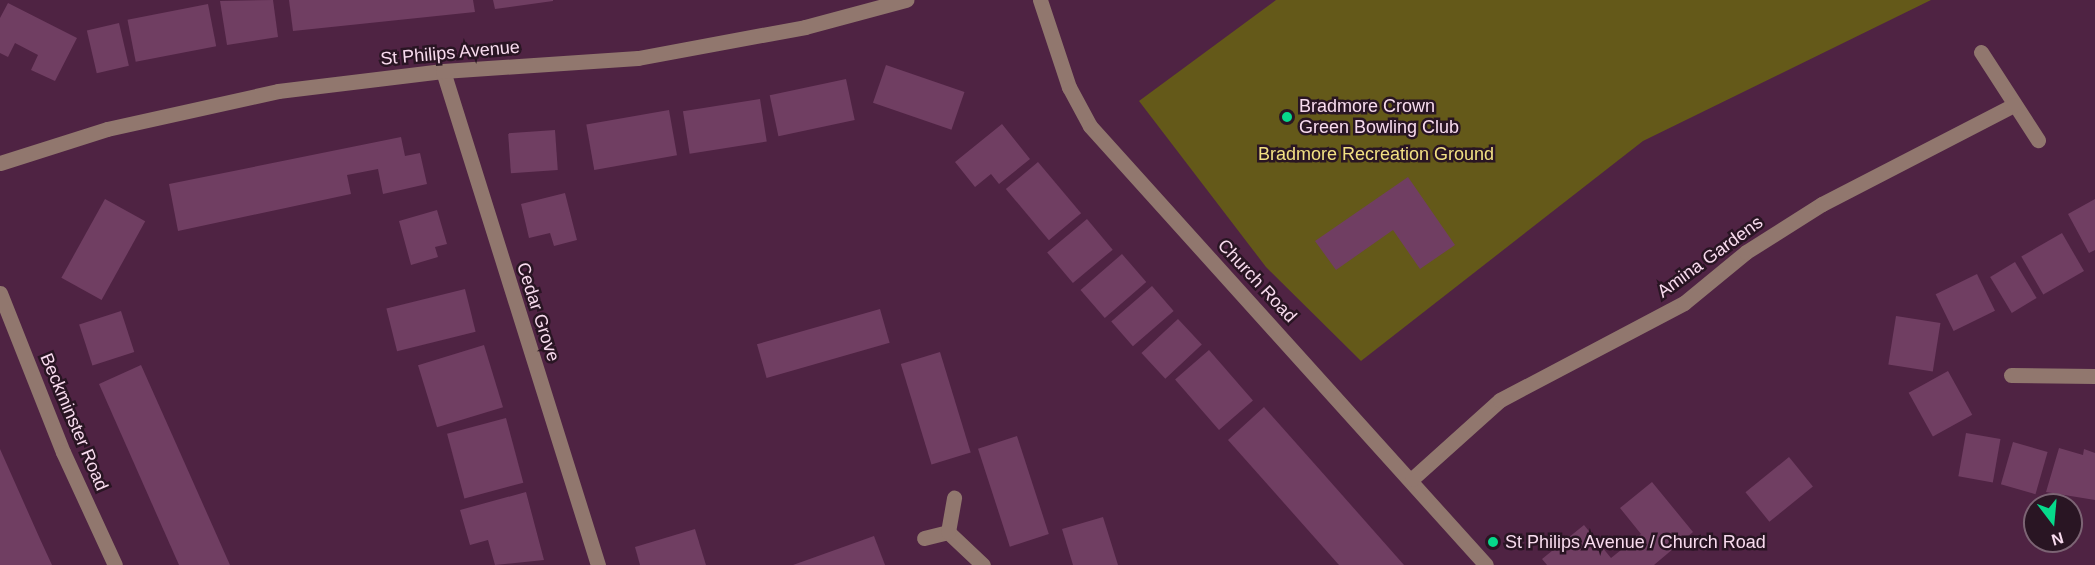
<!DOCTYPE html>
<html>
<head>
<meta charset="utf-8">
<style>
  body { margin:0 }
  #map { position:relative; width:2095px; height:565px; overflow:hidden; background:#4f2343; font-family:Helvetica,sans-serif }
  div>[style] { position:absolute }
  .green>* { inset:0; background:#645919 }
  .building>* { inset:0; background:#703e62; transform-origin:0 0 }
  .minor>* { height:15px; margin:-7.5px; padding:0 7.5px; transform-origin:7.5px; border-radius:7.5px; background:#91776e }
  .dots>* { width:16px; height:16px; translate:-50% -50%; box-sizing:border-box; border:3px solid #291523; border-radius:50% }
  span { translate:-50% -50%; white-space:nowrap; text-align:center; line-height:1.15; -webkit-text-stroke:5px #291523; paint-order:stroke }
  .street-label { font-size:18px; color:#f8dbee }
  .poi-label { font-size:18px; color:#f8dbee }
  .left { translate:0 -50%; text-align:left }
  .park-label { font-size:18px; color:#f2e083 }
  .north { position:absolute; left:2023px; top:493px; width:60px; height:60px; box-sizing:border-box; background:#291523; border:2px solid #7c6474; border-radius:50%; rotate:164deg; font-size:16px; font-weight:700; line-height:24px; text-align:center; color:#f8dbee }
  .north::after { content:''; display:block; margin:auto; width:21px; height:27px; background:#06d98b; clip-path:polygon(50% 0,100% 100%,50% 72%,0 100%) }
</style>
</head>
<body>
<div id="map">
  <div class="green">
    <div style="clip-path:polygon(1276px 0,1931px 0,1643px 141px,1361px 361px,1266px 267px,1139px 101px)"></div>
  </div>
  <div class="building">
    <div style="clip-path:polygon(273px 0,278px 37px,227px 45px,220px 1px)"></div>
    <div style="clip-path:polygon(289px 0,473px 0,475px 12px,293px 31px)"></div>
    <div style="clip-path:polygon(493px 0,553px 0,553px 1px,495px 9px)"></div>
    <div style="clip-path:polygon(8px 3px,77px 38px,55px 81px,31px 70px,38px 55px,15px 43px,8px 57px,0 53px,0 18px)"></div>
    <div style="left:208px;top:4px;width:43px;height:82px;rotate:79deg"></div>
    <div style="left:119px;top:23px;width:44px;height:33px;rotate:77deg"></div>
    <div style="left:886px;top:65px;width:83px;height:40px;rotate:19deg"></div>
    <div style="left:846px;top:79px;width:42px;height:78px;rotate:78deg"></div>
    <div style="left:760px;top:99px;width:43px;height:78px;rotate:81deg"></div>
    <div style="left:669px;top:110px;width:46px;height:84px;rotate:80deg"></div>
    <div style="clip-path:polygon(1002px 124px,1030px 159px,999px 184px,991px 174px,975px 187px,955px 162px)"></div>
    <div style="left:555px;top:130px;width:40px;height:47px;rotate:86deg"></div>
    <div style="clip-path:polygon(401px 137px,405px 156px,420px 153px,427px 184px,383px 194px,378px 169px,347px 175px,351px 194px,178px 231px,169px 184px)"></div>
    <div style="left:1038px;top:162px;width:67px;height:42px;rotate:50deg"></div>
    <div style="clip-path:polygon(1408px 177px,1455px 245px,1420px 269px,1393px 230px,1336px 270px,1315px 241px)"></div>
    <div style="clip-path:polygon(565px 193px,577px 240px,554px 246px,550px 233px,529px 238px,521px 204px)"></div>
    <div style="left:105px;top:199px;width:46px;height:90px;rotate:29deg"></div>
    <div style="clip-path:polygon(2095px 199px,2095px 250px,2089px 253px,2068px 214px)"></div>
    <div style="clip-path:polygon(437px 210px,447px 244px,435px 247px,438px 257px,411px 265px,399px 221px)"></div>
    <div style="left:1087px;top:219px;width:40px;height:52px;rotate:50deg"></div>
    <div style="left:2062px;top:233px;width:44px;height:47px;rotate:60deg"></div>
    <div style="left:1122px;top:254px;width:37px;height:55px;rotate:49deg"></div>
    <div style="left:2015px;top:262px;width:42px;height:29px;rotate:59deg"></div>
    <div style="left:1977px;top:274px;width:41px;height:46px;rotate:64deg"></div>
    <div style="left:1152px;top:286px;width:33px;height:54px;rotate:49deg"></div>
    <div style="left:465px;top:289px;width:44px;height:81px;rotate:76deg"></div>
    <div style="left:880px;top:309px;width:35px;height:128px;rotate:74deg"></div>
    <div style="left:121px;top:311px;width:43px;height:44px;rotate:72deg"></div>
    <div style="left:1896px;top:316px;width:45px;height:49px;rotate:9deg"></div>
    <div style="left:1178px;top:319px;width:35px;height:50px;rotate:47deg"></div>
    <div style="left:484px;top:345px;width:65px;height:69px;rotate:73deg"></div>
    <div style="left:1209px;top:350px;width:67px;height:45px;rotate:49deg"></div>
    <div style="left:940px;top:352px;width:105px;height:41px;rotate:73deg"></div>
    <div style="clip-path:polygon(141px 365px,170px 430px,230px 565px,179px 565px,99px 384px)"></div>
    <div style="left:1948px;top:371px;width:50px;height:45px;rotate:61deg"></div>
    <div style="clip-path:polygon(1264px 407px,1320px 470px,1404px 565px,1339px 565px,1228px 440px)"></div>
    <div style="left:506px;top:418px;width:67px;height:61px;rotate:75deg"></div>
    <div style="left:1966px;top:433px;width:35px;height:44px;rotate:10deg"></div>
    <div style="left:1017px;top:436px;width:103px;height:41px;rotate:72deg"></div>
    <div style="left:2013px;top:442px;width:36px;height:44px;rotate:16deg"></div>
    <div style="clip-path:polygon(2059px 448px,2083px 455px,2084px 449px,2095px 453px,2095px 500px,2046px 492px)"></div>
    <div style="clip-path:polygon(0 449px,40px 539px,52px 565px,0 565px)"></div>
    <div style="left:1789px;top:457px;width:38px;height:56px;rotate:51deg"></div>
    <div style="clip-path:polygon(1652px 482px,1693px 532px,1654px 565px,1547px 565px,1542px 559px,1584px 525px,1611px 558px,1641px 534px,1620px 508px)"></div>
    <div style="clip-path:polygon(526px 492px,544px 560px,495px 565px,488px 540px,470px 545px,460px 510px)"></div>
    <div style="clip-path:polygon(1103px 517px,1118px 565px,1073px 565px,1062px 529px)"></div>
    <div style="clip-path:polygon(695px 529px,706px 565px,640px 565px,635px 547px)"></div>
    <div style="clip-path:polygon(874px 536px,885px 565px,793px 565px)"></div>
  </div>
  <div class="minor">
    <div style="left:1040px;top:0;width:92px;rotate:71.6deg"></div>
    <div style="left:1069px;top:87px;width:44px;rotate:61.7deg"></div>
    <div style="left:1090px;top:126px;width:591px;rotate:47.95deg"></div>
    <div style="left:1981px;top:52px;width:105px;rotate:57.1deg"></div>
    <div style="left:443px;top:71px;width:518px;rotate:72.58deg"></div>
    <div style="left:0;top:163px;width:112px;rotate:-17.6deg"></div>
    <div style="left:107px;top:129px;width:175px;rotate:-12.5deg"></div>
    <div style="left:278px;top:91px;width:166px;rotate:-6.9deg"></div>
    <div style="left:443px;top:71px;width:195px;rotate:-3.8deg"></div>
    <div style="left:638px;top:58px;width:170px;rotate:-10.5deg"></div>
    <div style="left:805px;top:27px;width:105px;rotate:-15deg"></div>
    <div style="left:0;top:293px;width:171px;rotate:68.4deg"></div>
    <div style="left:63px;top:452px;width:124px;rotate:65.3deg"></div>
    <div style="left:2011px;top:375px;width:84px;rotate:0.7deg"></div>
    <div style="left:1412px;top:479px;width:118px;rotate:-41.9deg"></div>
    <div style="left:1500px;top:400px;width:208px;rotate:-27.8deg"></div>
    <div style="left:1684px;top:303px;width:80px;rotate:-39.4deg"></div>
    <div style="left:1746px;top:252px;width:90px;rotate:-32.3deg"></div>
    <div style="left:1822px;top:204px;width:216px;rotate:-27.3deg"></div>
    <div style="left:948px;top:532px;width:48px;rotate:43.3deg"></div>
    <div style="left:924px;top:538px;width:25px;rotate:-14deg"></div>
    <div style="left:948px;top:532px;width:35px;rotate:-80deg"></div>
  </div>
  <div class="dots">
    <div style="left:1287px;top:117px;background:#06d98b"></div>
    <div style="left:1493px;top:542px;background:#06d98b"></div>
  </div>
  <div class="street-label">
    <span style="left:450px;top:53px;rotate:-5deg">St Philips Avenue</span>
    <span style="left:1710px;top:257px;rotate:-36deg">Amina Gardens</span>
    <span style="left:1257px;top:281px;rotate:47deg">Church Road</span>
    <span style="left:538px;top:312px;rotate:72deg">Cedar Grove</span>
    <span style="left:74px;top:422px;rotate:67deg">Beckminster Road</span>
  </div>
  <div class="poi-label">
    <span class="left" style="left:1299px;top:117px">Bradmore Crown<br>Green Bowling Club</span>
    <span class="left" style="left:1505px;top:542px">St Philips Avenue / Church Road</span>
  </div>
  <div class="park-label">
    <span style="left:1376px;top:154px">Bradmore Recreation Ground</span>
  </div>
  <div class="north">N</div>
</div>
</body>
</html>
